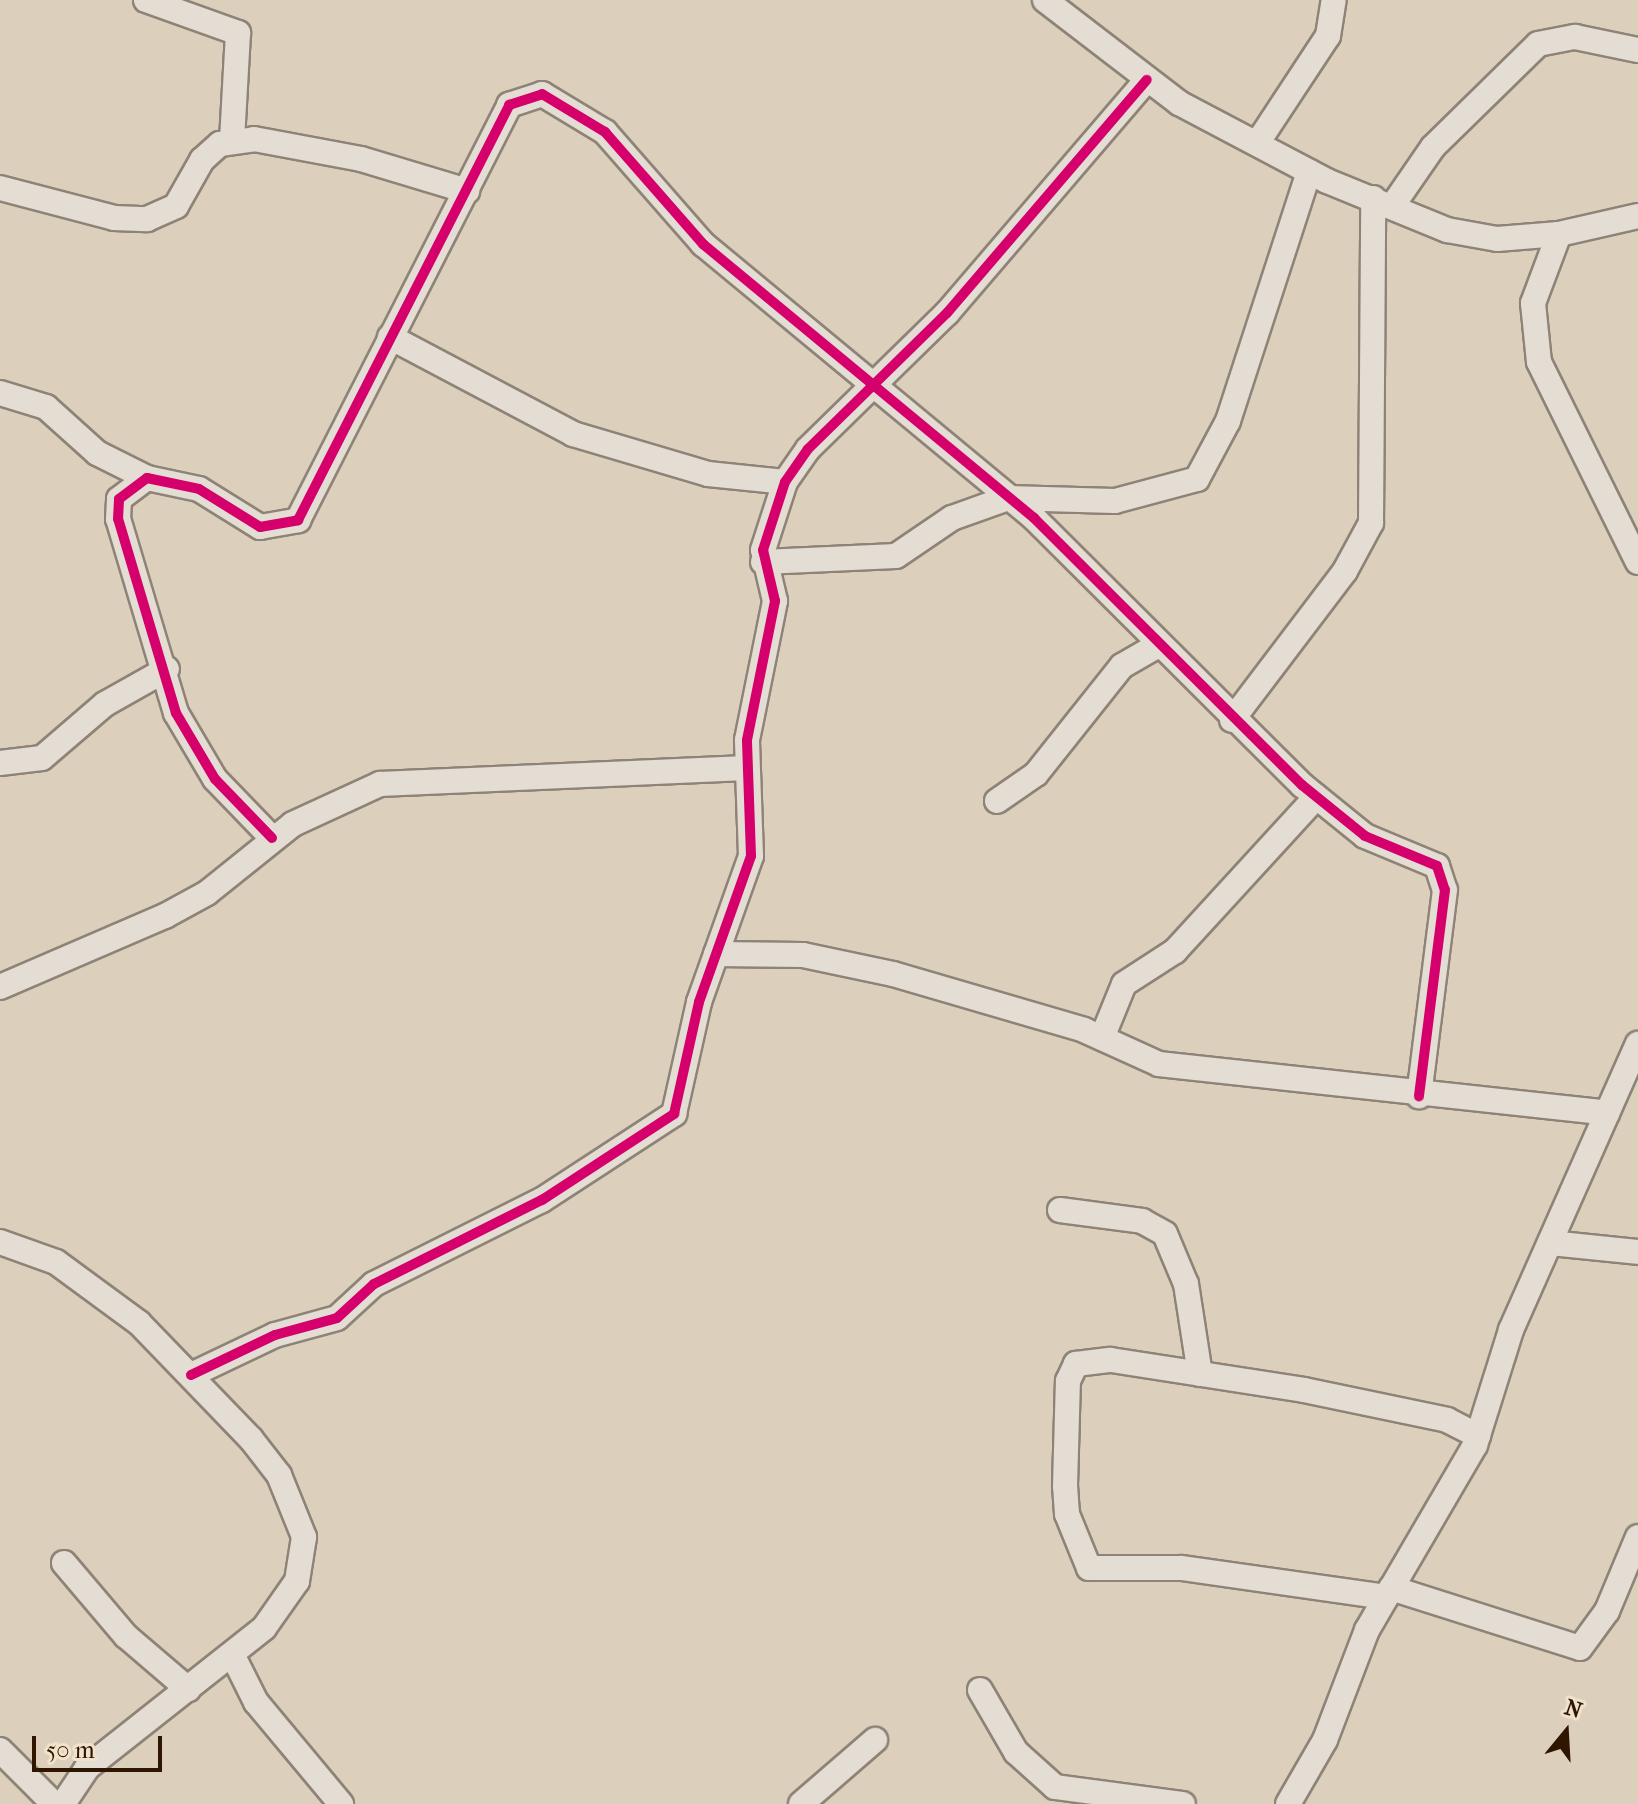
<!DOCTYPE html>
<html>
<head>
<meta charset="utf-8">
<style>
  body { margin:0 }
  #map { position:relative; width:1638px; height:1804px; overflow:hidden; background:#dccfbc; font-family:"IM FELL French Canon",serif }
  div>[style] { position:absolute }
  .roads { filter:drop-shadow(2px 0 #8e8376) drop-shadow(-2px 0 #8e8376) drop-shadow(0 2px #8e8376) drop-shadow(0 -2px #8e8376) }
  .minor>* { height:24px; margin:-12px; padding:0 12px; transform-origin:12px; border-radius:12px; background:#e4ddd3 }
  .cycleway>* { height:10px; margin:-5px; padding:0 5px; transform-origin:5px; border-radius:5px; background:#d6006c }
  span { translate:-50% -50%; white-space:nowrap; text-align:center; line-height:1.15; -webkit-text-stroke:6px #f1e2cb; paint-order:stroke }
  .north { position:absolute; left:1526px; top:1692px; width:80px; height:80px; -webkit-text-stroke:6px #f1e2cb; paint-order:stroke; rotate:18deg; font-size:22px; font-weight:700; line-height:32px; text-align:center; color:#2f1600 }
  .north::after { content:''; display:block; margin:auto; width:28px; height:36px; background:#2f1600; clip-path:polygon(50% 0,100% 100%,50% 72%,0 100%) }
  .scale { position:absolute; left:32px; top:1736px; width:130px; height:36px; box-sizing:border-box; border:4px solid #2f1600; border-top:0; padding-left:10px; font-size:24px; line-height:28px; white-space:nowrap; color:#2f1600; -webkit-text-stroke:6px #f1e2cb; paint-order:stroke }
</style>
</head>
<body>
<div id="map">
  <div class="roads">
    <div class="minor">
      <div style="left:146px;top:0;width:98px;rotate:19.7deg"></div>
      <div style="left:238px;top:33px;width:108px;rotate:93.2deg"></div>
      <div style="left:1045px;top:0;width:169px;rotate:37.5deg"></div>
      <div style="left:1179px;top:103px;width:167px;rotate:27.8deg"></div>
      <div style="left:1327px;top:181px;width:130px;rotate:22.2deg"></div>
      <div style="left:1447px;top:230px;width:51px;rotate:10.2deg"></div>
      <div style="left:1497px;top:239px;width:62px;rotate:-4.6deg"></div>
      <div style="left:1559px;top:234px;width:81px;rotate:-12.8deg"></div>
      <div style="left:1258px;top:142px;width:127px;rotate:-56.6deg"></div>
      <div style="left:1328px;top:36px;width:36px;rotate:-81deg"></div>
      <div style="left:0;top:188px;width:118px;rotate:14.7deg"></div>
      <div style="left:114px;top:218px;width:33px;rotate:2deg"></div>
      <div style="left:147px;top:219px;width:32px;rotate:-24deg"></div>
      <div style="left:176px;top:206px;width:53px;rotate:-60.5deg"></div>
      <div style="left:202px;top:160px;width:24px;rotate:-42deg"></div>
      <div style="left:220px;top:144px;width:34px;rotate:-8deg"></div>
      <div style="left:254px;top:139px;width:109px;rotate:10.6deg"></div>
      <div style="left:361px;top:159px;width:111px;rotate:16.8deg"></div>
      <div style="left:1393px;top:205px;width:70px;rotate:-55.4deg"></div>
      <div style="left:1433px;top:147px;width:147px;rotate:-44.4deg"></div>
      <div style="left:1538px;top:44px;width:38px;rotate:-11deg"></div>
      <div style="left:1575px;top:37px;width:64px;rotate:11.7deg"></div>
      <div style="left:1559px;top:234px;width:74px;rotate:110.6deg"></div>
      <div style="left:1533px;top:303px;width:59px;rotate:84.2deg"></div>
      <div style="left:1539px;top:362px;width:223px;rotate:63.7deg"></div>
      <div style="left:390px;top:337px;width:207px;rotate:27.9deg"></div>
      <div style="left:573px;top:434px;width:141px;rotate:16.5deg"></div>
      <div style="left:708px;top:474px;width:77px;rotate:5.9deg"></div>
      <div style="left:0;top:393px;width:48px;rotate:16.9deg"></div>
      <div style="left:46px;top:407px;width:69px;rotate:42deg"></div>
      <div style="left:97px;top:453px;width:56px;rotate:26.6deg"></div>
      <div style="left:763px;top:562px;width:133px;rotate:-2.6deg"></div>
      <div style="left:896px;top:556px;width:68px;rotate:-34.2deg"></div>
      <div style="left:952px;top:518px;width:59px;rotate:-19.7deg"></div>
      <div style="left:1008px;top:498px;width:107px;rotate:1.6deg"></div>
      <div style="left:1115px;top:501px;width:85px;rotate:-15deg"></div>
      <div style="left:1197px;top:479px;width:66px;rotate:-61.9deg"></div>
      <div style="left:1228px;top:421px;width:262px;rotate:-72deg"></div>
      <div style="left:1232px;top:720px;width:187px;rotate:-52.8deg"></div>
      <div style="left:1345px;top:571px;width:55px;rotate:-61.6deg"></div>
      <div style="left:1371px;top:523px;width:325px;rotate:-89.6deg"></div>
      <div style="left:0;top:763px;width:42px;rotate:-6.8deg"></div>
      <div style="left:42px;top:758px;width:83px;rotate:-40.6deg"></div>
      <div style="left:105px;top:704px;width:71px;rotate:-29.4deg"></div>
      <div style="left:997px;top:801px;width:47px;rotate:-34.7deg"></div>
      <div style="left:1036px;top:774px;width:138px;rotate:-51.5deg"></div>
      <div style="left:1122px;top:666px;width:38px;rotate:-30deg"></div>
      <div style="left:272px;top:838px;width:82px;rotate:-134deg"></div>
      <div style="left:215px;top:779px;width:77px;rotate:-120.6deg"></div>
      <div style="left:176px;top:713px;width:202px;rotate:-106.6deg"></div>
      <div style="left:118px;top:519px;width:20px;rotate:-87deg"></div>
      <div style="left:119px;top:499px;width:35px;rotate:-37deg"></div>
      <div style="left:147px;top:478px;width:53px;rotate:11.9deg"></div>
      <div style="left:199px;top:489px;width:72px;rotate:31.9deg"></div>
      <div style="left:260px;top:527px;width:39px;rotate:-10deg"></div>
      <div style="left:298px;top:520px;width:466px;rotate:-63deg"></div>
      <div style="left:509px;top:105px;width:35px;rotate:-18deg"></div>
      <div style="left:542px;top:94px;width:74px;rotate:31.1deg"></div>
      <div style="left:605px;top:132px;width:149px;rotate:48.8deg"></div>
      <div style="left:703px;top:244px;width:430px;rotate:39.6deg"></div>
      <div style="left:1034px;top:518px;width:378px;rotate:44.9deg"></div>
      <div style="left:1302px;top:785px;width:81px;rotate:39deg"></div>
      <div style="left:1365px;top:836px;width:78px;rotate:22.6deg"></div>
      <div style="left:1437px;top:866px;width:25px;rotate:72deg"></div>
      <div style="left:1445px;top:890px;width:208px;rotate:97.2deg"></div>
      <div style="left:716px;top:954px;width:87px;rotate:0.7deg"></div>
      <div style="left:803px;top:955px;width:92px;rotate:11.9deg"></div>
      <div style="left:893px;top:974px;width:199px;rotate:16.3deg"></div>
      <div style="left:1084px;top:1030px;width:82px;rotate:24.4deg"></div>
      <div style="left:1159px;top:1064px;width:451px;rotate:6.2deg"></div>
      <div style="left:0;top:987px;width:180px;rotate:-23.3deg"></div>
      <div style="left:165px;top:916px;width:48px;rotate:-28.7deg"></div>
      <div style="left:207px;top:893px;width:110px;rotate:-38.7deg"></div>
      <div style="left:293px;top:824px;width:96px;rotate:-24.7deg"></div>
      <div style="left:380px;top:784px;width:366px;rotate:-2.5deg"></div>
      <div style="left:1102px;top:1038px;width:58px;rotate:-67.8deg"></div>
      <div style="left:1124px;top:984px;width:61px;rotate:-32.9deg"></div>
      <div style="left:1175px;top:951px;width:209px;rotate:-47.5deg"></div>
      <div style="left:1060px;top:1210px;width:83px;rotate:7.6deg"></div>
      <div style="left:1142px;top:1221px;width:26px;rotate:29deg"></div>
      <div style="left:1165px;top:1234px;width:54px;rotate:67.2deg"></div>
      <div style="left:1186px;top:1284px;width:91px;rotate:81.2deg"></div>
      <div style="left:0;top:1242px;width:59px;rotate:19.7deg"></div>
      <div style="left:56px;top:1262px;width:103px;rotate:36.3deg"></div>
      <div style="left:139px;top:1323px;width:161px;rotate:46deg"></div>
      <div style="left:251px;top:1439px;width:46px;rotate:52.1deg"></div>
      <div style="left:279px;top:1475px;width:67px;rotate:68deg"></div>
      <div style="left:304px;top:1537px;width:45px;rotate:99deg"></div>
      <div style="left:297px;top:1581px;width:57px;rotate:125.1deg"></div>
      <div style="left:264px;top:1628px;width:226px;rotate:141.7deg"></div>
      <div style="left:87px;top:1768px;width:43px;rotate:123.7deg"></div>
      <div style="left:1550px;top:1243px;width:88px;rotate:5.8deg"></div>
      <div style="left:191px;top:1375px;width:93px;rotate:-25.5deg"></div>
      <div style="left:275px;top:1335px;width:64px;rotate:-15.3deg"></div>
      <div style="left:337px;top:1318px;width:50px;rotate:-42.6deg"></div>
      <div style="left:374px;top:1284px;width:188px;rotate:-26.6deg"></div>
      <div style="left:542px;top:1200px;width:158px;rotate:-33.1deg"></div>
      <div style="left:674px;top:1114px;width:115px;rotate:-77.4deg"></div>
      <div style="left:699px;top:1002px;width:155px;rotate:-70.4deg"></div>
      <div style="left:751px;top:856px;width:116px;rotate:-92deg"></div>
      <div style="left:747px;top:740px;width:142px;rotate:-78.6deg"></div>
      <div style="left:775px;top:601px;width:52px;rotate:-103.2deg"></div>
      <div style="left:763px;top:550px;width:71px;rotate:-72.1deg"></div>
      <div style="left:785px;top:482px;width:40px;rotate:-55.1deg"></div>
      <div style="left:808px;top:449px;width:194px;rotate:-44.4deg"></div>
      <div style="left:947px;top:313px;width:307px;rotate:-49.4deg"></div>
      <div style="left:64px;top:1563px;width:96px;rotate:49.7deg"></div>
      <div style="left:126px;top:1636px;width:82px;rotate:40.5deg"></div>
      <div style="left:1391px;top:1588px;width:198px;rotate:17.6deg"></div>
      <div style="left:1580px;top:1648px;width:46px;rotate:-53.9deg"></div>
      <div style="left:1607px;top:1611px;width:80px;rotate:-67.3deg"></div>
      <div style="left:1386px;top:1597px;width:207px;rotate:-171.9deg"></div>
      <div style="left:1181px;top:1568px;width:92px;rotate:180deg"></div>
      <div style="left:1089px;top:1568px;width:58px;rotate:-112.2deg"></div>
      <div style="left:1067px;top:1514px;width:28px;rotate:-94deg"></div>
      <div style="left:1065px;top:1486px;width:105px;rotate:-88.4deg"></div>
      <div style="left:1068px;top:1381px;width:19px;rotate:-65deg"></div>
      <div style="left:1076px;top:1364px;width:35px;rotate:-7deg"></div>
      <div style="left:1111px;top:1360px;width:195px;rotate:8.8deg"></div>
      <div style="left:1304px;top:1390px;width:146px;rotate:11.8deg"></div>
      <div style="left:1447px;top:1420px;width:35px;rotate:27deg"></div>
      <div style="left:232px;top:1654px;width:54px;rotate:63.4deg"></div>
      <div style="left:256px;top:1702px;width:133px;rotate:50.2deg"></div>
      <div style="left:980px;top:1690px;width:72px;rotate:59.9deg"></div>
      <div style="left:1016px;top:1752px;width:52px;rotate:41.9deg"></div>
      <div style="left:1055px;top:1787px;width:129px;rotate:7.6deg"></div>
      <div style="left:0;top:1750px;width:76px;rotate:45deg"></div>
      <div style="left:801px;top:1804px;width:98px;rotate:-40.9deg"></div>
      <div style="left:1288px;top:1804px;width:74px;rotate:-60deg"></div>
      <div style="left:1325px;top:1740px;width:118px;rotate:-69.1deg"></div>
      <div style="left:1367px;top:1630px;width:214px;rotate:-59.7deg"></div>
      <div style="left:1475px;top:1445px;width:121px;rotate:-72.6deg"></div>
      <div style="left:1511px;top:1330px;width:313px;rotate:-66.1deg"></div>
    </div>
  </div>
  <div class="cycleway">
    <div style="left:272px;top:838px;width:82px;rotate:-134deg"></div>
    <div style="left:215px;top:779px;width:77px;rotate:-120.6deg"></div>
    <div style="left:176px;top:713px;width:202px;rotate:-106.6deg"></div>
    <div style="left:118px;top:519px;width:20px;rotate:-87deg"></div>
    <div style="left:119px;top:499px;width:35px;rotate:-37deg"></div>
    <div style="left:147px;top:478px;width:53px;rotate:11.9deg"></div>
    <div style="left:199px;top:489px;width:72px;rotate:31.9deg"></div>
    <div style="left:260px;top:527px;width:39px;rotate:-10deg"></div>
    <div style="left:298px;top:520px;width:466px;rotate:-63deg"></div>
    <div style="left:509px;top:105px;width:35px;rotate:-18deg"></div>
    <div style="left:542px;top:94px;width:74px;rotate:31.1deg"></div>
    <div style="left:605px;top:132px;width:149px;rotate:48.8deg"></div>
    <div style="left:703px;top:244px;width:430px;rotate:39.6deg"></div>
    <div style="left:1034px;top:518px;width:378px;rotate:44.9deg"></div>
    <div style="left:1302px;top:785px;width:81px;rotate:39deg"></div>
    <div style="left:1365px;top:836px;width:78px;rotate:22.6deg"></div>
    <div style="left:1437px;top:866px;width:25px;rotate:72deg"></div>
    <div style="left:1445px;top:890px;width:208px;rotate:97.2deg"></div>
    <div style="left:191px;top:1375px;width:93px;rotate:-25.5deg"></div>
    <div style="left:275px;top:1335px;width:64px;rotate:-15.3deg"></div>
    <div style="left:337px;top:1318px;width:50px;rotate:-42.6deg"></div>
    <div style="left:374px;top:1284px;width:188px;rotate:-26.6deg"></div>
    <div style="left:542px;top:1200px;width:158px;rotate:-33.1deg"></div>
    <div style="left:674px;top:1114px;width:115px;rotate:-77.4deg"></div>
    <div style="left:699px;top:1002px;width:155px;rotate:-70.4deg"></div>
    <div style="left:751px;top:856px;width:116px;rotate:-92deg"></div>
    <div style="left:747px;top:740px;width:142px;rotate:-78.6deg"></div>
    <div style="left:775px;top:601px;width:52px;rotate:-103.2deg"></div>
    <div style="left:763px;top:550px;width:71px;rotate:-72.1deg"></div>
    <div style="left:785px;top:482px;width:40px;rotate:-55.1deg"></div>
    <div style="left:808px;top:449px;width:194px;rotate:-44.4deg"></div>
    <div style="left:947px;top:313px;width:307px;rotate:-49.4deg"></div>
  </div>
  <div class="north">N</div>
  <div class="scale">50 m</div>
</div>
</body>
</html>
